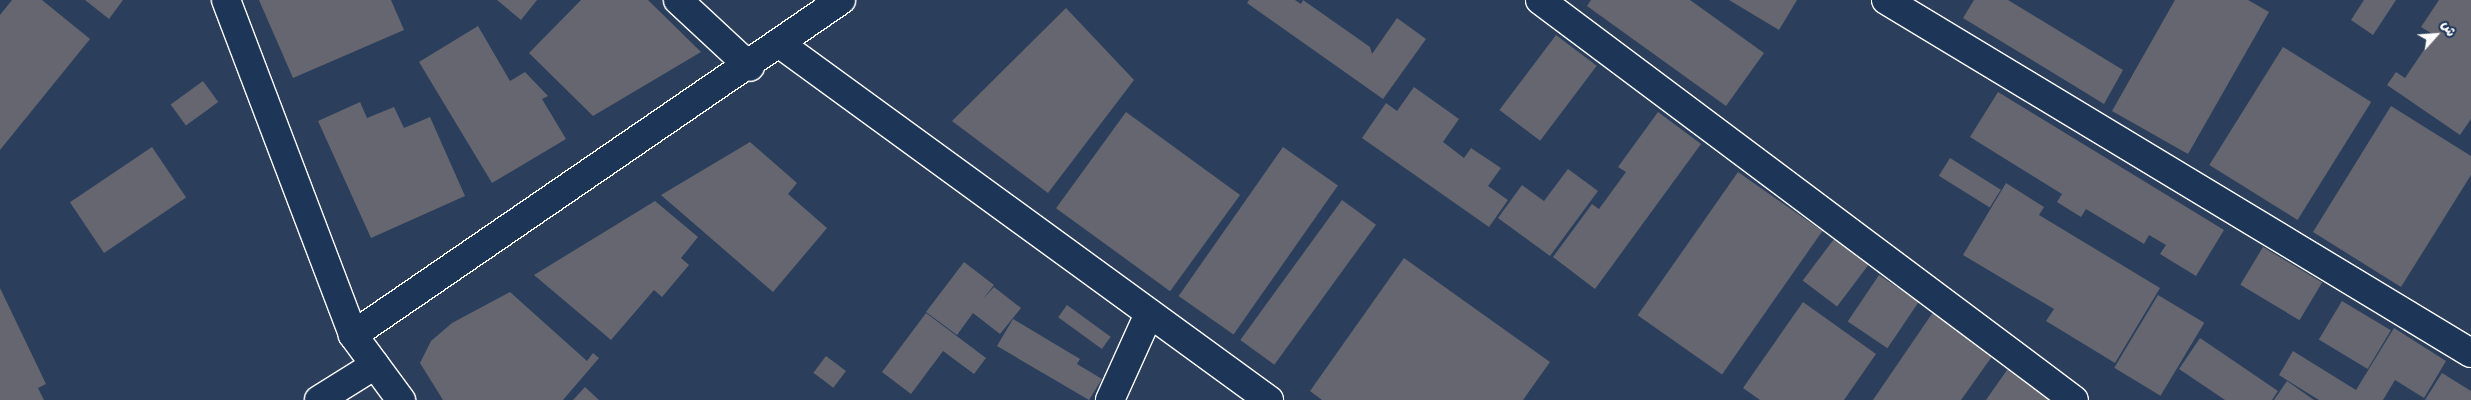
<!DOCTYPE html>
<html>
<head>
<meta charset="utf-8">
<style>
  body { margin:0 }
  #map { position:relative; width:2471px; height:400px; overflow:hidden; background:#2b3f5c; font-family:Mali,"Playpen Sans Arabic",sans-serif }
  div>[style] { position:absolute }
  .building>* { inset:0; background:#65666f; transform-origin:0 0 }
  .roads { filter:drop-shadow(1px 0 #fff) drop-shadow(-1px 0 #fff) drop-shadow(0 1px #fff) drop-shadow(0 -1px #fff) }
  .minor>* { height:28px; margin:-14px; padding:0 14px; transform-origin:14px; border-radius:14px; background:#1d3557 }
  span { translate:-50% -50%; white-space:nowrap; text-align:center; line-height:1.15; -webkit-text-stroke:4px #1d3557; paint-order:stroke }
  .north { position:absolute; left:2411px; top:10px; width:50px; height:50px; -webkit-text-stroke:4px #1d3557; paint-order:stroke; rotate:64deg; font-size:14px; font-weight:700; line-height:20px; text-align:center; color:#fff }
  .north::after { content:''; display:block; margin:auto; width:18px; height:22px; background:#fff; clip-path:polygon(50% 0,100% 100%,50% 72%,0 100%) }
</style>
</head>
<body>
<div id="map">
  <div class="building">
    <div style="clip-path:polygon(12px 0,42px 0,90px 39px,0 150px,0 15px)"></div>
    <div style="clip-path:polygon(85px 0,123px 0,109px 19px)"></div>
    <div style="clip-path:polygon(259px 0,391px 0,404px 30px,293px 78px)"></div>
    <div style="clip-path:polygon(497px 0,537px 0,521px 20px)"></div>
    <div style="clip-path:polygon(581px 0,648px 0,701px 52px,593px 116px,529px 53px)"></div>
    <div style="clip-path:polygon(1249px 0,1295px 0,1301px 4px,1303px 0,1370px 47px,1372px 54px,1397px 18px,1426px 39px,1383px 99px,1247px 3px)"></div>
    <div style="clip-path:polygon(1591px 0,1690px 0,1764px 53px,1726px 106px,1587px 6px)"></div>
    <div style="clip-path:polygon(1729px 0,1797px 0,1779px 30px)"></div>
    <div style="clip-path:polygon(1974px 0,2008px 0,2123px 70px,2104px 104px,1963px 18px)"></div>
    <div style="clip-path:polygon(2175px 0,2248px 0,2269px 12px,2188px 154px,2112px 111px)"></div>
    <div style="clip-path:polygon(2364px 0,2396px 0,2373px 35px,2351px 20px)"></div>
    <div style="clip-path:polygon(2439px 0,2471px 0,2471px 119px,2460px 135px,2387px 85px,2396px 72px,2405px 78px,2434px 35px,2421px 27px)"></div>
    <div style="clip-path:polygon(1066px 8px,1134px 80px,1048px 193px,952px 121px)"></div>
    <div style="clip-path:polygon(478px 26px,510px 81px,525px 72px,548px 96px,542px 99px,566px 139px,492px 183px,419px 62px)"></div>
    <div style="left:1556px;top:35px;width:51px;height:94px;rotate:37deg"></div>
    <div style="left:2283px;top:47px;width:104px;height:139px;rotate:32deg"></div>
    <div style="left:203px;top:81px;width:26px;height:40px;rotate:54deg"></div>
    <div style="clip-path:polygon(1414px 87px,1459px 119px,1443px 142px,1464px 158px,1471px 148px,1501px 168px,1488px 186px,1508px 200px,1489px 227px,1362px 138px,1386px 103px,1397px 111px)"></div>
    <div style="clip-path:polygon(1998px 92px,2224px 230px,2196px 276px,2160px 254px,2166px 245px,2149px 235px,2144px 244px,2086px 209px,2081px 217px,2057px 202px,2062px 194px,1970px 137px)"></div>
    <div style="clip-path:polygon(360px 102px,367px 118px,394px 107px,404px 128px,430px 117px,465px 196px,371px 238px,318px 121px)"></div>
    <div style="clip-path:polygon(2391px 106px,2471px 156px,2471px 175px,2401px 287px,2313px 232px)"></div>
    <div style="left:1126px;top:112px;width:141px;height:119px;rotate:36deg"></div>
    <div style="clip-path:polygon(1658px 112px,1701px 144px,1595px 289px,1553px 257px,1592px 204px,1599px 209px,1626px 172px,1618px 167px)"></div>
    <div style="clip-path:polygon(750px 142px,797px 183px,788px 194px,827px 228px,773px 292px,661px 195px)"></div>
    <div style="left:152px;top:147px;width:61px;height:99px;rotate:56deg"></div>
    <div style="left:1283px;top:147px;width:67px;height:182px;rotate:35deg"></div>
    <div style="left:1950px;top:158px;width:60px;height:21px;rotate:32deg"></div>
    <div style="clip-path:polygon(1568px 169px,1598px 191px,1550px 256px,1498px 218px,1522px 185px,1544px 201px)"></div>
    <div style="left:1738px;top:172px;width:103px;height:175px;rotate:35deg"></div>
    <div style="clip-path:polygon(2006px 183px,2044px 207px,2039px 215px,2160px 288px,2115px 363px,2046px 321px,2054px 309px,1963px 255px)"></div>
    <div style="left:1342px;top:200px;width:42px;height:173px;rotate:36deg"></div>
    <div style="clip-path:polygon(655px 201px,698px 237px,681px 258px,689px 265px,662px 297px,654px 290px,611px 340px,534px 275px)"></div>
    <div style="left:1834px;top:239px;width:43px;height:52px;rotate:37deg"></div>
    <div style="left:2263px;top:247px;width:69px;height:44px;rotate:31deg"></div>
    <div style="clip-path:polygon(1404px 258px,1550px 362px,1523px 400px,1322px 400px,1310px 391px)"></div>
    <div style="clip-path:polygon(964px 262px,994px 285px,983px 299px,994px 287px,1021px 308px,1000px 334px,973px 313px,957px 335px,926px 312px)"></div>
    <div style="left:1879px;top:275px;width:48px;height:56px;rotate:34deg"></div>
    <div style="clip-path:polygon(0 288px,46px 384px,38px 388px,44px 400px,0 400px)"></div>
    <div style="clip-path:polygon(510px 292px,587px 361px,593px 353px,599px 358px,563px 400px,443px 400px,420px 363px,431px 341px,452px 323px)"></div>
    <div style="left:2158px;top:295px;width:54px;height:85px;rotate:31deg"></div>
    <div style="left:2342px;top:301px;width:57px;height:45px;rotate:31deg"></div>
    <div style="clip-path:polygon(1803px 302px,1876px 354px,1844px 400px,1760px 400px,1743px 388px)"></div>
    <div style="clip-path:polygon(1940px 302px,1998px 348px,1961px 400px,1873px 400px)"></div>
    <div style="left:1067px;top:305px;width:54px;height:15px;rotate:36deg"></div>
    <div style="clip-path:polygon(926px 313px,986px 358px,974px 374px,943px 351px,911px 394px,882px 372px)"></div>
    <div style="clip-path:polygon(1013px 319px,1080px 359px,1077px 364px,1102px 379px,1089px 400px,997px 346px)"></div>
    <div style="clip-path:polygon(2394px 328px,2446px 361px,2424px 398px,2395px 380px,2383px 400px,2319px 400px,2279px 375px,2293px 351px,2356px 390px)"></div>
    <div style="clip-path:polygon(2200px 338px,2278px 391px,2272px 400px,2225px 400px,2179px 369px)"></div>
    <div style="left:826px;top:356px;width:25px;height:21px;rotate:37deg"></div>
    <div style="clip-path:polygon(2014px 360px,2065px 400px,1986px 400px)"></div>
    <div style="clip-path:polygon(2442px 373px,2471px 391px,2471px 400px,2425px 400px)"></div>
    <div style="clip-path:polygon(2287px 381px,2314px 400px,2274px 400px)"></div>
    <div style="clip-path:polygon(585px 387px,599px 400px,573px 400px)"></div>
  </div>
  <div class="roads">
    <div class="minor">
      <div style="left:226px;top:0;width:358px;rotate:69.2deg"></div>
      <div style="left:353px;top:335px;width:81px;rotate:53.6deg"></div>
      <div style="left:678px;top:0;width:98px;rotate:42.9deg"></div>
      <div style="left:1540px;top:0;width:667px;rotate:36.84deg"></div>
      <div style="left:1886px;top:0;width:683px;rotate:31.11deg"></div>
      <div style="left:780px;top:44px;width:605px;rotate:36.06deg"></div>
      <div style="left:353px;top:335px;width:592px;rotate:-34.47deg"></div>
      <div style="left:319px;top:400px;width:66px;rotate:-32deg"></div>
      <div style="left:1110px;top:400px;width:92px;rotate:-65.7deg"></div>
    </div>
  </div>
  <div class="north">ش</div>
</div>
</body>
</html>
